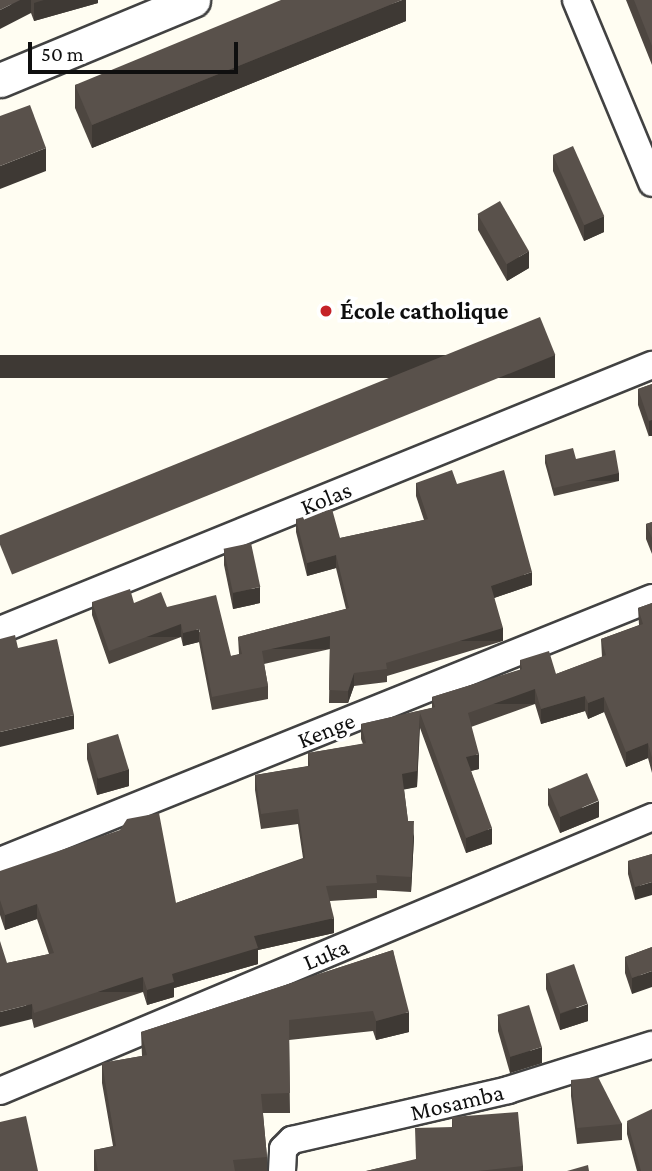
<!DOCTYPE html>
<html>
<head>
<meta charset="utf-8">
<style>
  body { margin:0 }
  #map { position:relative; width:652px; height:1171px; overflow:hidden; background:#fffdf2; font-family:"Crimson Pro",serif }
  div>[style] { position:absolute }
  .roads { filter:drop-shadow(2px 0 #424242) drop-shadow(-2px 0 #424242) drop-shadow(0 2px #424242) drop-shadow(0 -2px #424242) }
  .minor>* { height:26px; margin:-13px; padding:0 13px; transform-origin:13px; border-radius:13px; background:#fff }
  .tertiary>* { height:33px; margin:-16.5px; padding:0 16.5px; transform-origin:16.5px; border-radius:16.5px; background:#fff }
  .wall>* { inset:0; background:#4d4640 }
  .shaded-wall>* { inset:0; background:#3e3934; transform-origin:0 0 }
  .building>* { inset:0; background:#59514b; transform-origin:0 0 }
  .dots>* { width:19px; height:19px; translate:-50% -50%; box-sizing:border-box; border:4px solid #fff; border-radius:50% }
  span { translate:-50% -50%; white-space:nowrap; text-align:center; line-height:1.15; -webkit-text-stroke:7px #fff; paint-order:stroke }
  .poi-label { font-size:24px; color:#0f0f0f; font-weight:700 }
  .left { translate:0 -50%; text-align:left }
  .street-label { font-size:24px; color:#0f0f0f }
  .scale { position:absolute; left:28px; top:42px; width:210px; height:32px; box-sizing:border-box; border:4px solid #0f0f0f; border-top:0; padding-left:9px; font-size:21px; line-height:24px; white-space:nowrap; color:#0f0f0f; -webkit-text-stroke:5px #fff; paint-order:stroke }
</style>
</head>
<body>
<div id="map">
  <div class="roads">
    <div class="minor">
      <div style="left:576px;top:0;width:198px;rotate:67.4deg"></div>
      <div style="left:0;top:630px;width:704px;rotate:-22.12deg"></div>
      <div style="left:0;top:861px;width:703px;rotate:-21.97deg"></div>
      <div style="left:0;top:1091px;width:707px;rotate:-22.79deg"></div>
      <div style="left:282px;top:1171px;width:22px;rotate:-87deg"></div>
      <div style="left:283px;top:1149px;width:13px;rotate:-45deg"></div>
      <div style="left:292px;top:1140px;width:222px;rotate:-13deg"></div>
      <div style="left:508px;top:1090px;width:151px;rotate:-17.4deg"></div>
    </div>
    <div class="tertiary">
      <div style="left:0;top:80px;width:209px;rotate:-22.5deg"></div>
    </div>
  </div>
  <div class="wall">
    <div style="clip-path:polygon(0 0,98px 0,98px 3px,34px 21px,31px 13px)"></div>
    <div style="clip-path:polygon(406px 0,406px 21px,92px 148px,75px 108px,75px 85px)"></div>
    <div style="clip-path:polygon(626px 0,652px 0,652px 65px)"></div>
    <div style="clip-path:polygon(553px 155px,604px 232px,584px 241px,553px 171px)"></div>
    <div style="clip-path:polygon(478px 214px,529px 268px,507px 281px,478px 230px)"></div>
    <div style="clip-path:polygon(652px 384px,649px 437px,638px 405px,638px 389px)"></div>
    <div style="clip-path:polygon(545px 455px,576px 459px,619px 481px,554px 496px,545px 463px)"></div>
    <div style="clip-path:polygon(416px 483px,457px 484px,532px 585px,494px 598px,503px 641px,387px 676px,387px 682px,354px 686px,348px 703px,329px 703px,330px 649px,264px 664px,268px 686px,268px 699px,212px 710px,199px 642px,183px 646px,181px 637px,109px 664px,92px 615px,92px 602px,134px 603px,167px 607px,231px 656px,239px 654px,238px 637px,346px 609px,336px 568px,307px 576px,296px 532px,296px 519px,340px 538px,424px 520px,416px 496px)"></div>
    <div style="clip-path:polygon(652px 522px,652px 554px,646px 539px,646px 524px)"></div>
    <div style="clip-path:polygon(224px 549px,260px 603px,233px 609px,224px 565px)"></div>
    <div style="clip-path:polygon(652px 603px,652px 773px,648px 758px,626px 767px,604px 712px,588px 719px,585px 711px,541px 724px,535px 704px,471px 727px,479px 769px,471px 771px,492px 844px,466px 853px,420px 728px,417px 787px,404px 789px,408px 821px,414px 837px,411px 892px,377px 890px,377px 898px,330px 901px,334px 933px,258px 950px,258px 964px,174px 988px,174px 997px,147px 1005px,143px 992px,34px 1028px,32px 1019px,7px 963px,49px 954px,37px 919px,5px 930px,0 915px,0 871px,176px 903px,303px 858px,298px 824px,261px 829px,255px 790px,255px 775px,308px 766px,308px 753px,363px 744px,361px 739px,361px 724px,432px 708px,432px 697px,520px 670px,520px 660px,556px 674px,602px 657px,601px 639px,639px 625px,638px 608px)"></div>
    <div style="clip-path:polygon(87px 743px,129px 786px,97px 795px,87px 759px)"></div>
    <div style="clip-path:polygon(548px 788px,599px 817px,560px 833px,548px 805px)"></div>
    <div style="clip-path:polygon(652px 854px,635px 900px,628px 874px,628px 861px)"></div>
    <div style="clip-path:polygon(652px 947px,632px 994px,625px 973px,625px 957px)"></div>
    <div style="clip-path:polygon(393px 950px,409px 1032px,376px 1040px,373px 1031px,289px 1040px,290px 1113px,263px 1113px,267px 1157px,267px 1171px,94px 1171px,94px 1150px,113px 1146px,102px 1083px,102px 1063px,142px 1056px,141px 1032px)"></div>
    <div style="clip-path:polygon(546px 973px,588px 1021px,560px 1030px,546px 989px)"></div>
    <div style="clip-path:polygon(498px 1015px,542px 1063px,510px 1073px,498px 1031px)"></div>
    <div style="clip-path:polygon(571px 1080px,622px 1124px,622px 1140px,577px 1144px,571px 1096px)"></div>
    <div style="clip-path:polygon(452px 1117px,523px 1166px,523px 1171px,366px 1171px,415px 1160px,452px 1127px)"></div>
    <div style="clip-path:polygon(627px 1121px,652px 1171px,637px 1171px,627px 1134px)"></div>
  </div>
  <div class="shaded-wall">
    <div style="clip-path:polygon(20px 0,31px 0,31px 13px,0 29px,0 10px)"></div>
    <div style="clip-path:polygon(44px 0,98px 0,98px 3px,34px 21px,34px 3px)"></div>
    <div style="clip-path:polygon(402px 0,406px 0,406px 21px,92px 148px,92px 125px)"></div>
    <div style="clip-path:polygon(46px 148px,46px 171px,0 189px,0 166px)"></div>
    <div style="clip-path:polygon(604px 216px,604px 232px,584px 241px,584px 224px)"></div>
    <div style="clip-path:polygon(529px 251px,529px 268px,507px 281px,507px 264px)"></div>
    <div style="left:555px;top:355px;width:23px;height:601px;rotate:90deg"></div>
    <div style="left:652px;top:420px;width:16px;height:3px;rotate:90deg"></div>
    <div style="left:619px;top:473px;width:8px;height:67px;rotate:90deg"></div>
    <div style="clip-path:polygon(336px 555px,336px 568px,307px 576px,307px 563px)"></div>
    <div style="clip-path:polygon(532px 572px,532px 585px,491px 599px,491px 586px)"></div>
    <div style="clip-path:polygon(260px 587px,260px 603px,233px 609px,233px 593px)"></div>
    <div style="left:181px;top:624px;width:13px;height:77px;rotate:90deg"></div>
    <div style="left:503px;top:628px;width:13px;height:122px;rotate:90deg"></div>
    <div style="clip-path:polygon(199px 629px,199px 642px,183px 646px,183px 633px)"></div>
    <div style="left:330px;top:636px;width:13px;height:70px;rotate:90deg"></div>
    <div style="clip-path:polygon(354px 673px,354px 686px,348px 703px,348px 691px)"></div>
    <div style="left:535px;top:689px;width:15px;height:71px;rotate:90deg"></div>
    <div style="clip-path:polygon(585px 696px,585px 711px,541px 724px,541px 709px)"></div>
    <div style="clip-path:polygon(604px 697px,604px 712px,588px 719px,588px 703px)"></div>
    <div style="clip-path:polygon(420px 713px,417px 787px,402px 790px,402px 774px)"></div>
    <div style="clip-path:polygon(74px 715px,74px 729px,0 747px,0 732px)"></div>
    <div style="clip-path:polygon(648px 743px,648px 758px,626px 767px,626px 752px)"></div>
    <div style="clip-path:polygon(479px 754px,479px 769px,466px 772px,466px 757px)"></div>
    <div style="clip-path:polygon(129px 769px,129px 786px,97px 795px,97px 778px)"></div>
    <div style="clip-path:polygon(599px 801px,599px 817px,560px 833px,560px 817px)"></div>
    <div style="clip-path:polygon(414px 821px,414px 837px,411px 892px,411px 877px)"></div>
    <div style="clip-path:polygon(492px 828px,492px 844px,466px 853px,466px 838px)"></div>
    <div style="clip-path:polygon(652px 882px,652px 895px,635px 900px,635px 887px)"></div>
    <div style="clip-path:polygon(37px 904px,37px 919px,5px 930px,5px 915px)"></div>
    <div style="clip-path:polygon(334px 918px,334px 933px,258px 950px,258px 964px,174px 988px,174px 997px,147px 1005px,147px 990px,172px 974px,254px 936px)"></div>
    <div style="clip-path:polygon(652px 971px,652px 987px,632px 994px,632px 978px)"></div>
    <div style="left:143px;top:977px;width:15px;height:115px;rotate:90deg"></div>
    <div style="clip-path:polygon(32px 1004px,32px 1019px,0 1027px,0 1012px)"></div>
    <div style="clip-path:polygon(588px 1004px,588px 1021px,560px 1030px,560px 1014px)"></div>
    <div style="clip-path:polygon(409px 1012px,409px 1032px,376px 1040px,376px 1021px)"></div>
    <div style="clip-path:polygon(542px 1047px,542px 1063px,510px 1073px,510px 1057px)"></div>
  </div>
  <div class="building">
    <div style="clip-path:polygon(0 0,20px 0,0 10px)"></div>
    <div style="clip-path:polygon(281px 0,402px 0,92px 125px,75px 85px)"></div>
    <div style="clip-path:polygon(634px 0,652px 0,652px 46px)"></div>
    <div style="clip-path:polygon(30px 105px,46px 148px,0 166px,0 116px)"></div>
    <div style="left:573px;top:146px;width:77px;height:22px;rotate:66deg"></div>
    <div style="left:500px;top:201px;width:58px;height:26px;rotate:60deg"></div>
    <div style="left:540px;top:317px;width:41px;height:586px;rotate:68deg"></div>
    <div style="clip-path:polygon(652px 384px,652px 420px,649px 421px,638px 389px)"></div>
    <div style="clip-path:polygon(573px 448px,576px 459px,615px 450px,619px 473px,554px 488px,545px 455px)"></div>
    <div style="clip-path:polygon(452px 470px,457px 484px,504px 470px,532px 572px,491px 586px,503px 628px,386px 663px,387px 669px,354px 673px,348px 691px,329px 690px,330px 636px,262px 651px,268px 686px,212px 697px,199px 629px,183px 633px,181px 624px,109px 651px,92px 602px,130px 589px,134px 603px,161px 592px,167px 607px,216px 595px,231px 656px,242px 654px,238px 637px,349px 608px,336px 555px,307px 563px,296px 519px,332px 509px,340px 538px,428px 519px,416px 483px)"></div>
    <div style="clip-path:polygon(652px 522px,652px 538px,646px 524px)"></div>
    <div style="left:251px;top:543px;width:45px;height:28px;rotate:78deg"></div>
    <div style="clip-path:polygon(652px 603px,652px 758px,648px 743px,626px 752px,604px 697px,588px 703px,585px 696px,541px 709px,535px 689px,468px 713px,479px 754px,466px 757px,492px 828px,466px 838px,420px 713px,417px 771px,402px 774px,408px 821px,414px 821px,411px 877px,376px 875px,377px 883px,326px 886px,334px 918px,254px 936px,258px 948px,172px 974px,174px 982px,147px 990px,143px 977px,34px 1013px,32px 1004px,0 1012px,0 941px,7px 963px,54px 953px,37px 904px,5px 915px,0 900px,0 871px,120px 830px,127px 819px,159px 813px,176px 903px,305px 858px,298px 809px,261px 814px,255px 775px,310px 766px,308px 753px,366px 743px,361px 724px,435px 707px,432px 697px,522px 669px,520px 660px,549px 651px,556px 674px,606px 655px,601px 639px,643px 624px,638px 608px)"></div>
    <div style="clip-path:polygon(15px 635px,18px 648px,57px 639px,74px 715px,0 732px,0 639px)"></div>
    <div style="left:118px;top:734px;width:37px;height:32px;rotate:73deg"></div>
    <div style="left:587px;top:773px;width:30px;height:42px;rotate:67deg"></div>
    <div style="clip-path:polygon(652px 854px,652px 882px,635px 887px,628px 861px)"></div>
    <div style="clip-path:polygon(652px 947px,652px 971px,632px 978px,625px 957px)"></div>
    <div style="clip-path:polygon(393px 950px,409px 1012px,376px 1021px,373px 1011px,289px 1020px,290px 1093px,261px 1094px,267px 1157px,233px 1160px,235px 1171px,98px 1171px,94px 1150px,116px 1146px,102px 1063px,147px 1055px,141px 1032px)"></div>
    <div style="left:574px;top:964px;width:42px;height:29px;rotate:71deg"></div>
    <div style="left:529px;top:1005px;width:44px;height:33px;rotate:73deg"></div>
    <div style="clip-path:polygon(598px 1077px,622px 1124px,577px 1128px,571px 1080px)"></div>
    <div style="clip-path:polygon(652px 1109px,652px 1171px,641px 1171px,627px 1121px)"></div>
    <div style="clip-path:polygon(518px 1112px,523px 1166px,479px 1171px,366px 1171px,416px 1159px,415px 1128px,453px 1127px,452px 1117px)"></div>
    <div style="clip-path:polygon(26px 1116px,38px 1171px,0 1171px,0 1122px)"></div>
    <div style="clip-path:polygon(588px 1165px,589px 1171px,567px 1171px)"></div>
  </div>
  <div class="dots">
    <div style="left:326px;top:311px;background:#c52228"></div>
  </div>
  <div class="poi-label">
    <span class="left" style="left:340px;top:311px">École catholique</span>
  </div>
  <div class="street-label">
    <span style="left:326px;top:498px;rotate:-22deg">Kolas</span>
    <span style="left:326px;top:730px;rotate:-22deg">Kenge</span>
    <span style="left:326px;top:954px;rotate:-23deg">Luka</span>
    <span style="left:457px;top:1102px;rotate:-13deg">Mosamba</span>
  </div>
  <div class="scale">50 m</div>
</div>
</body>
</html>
